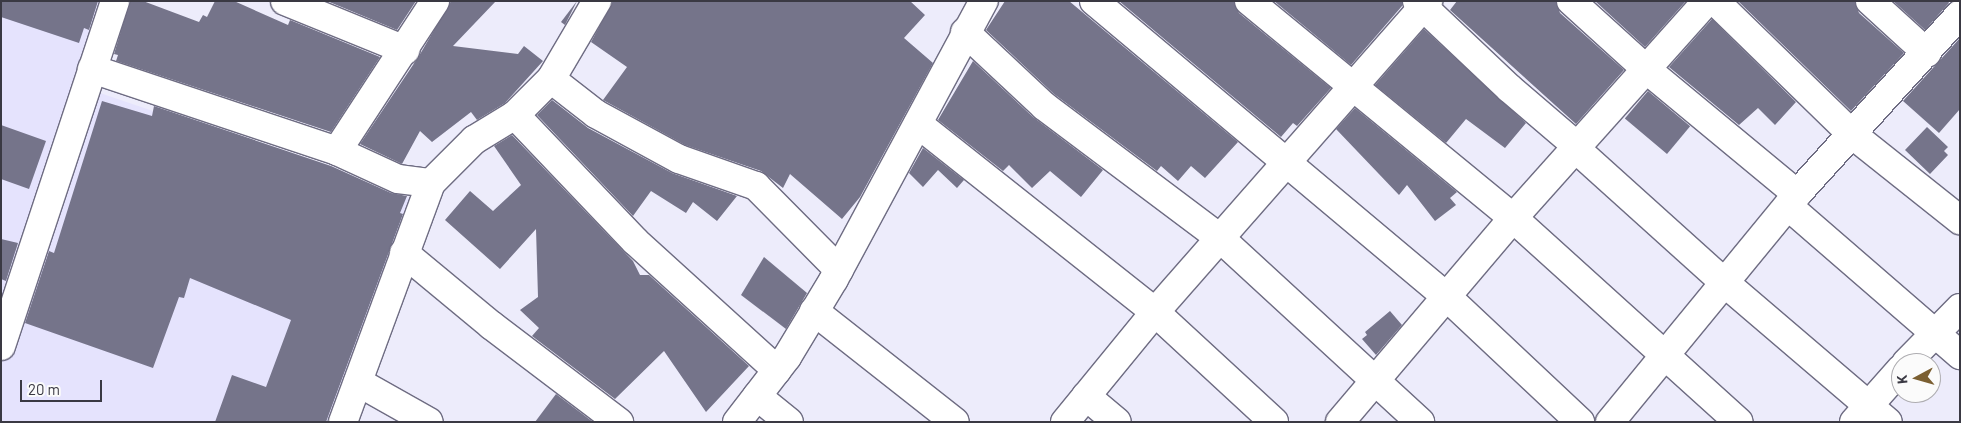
<!DOCTYPE html>
<html>
<head>
<meta charset="utf-8">
<style>
  body { margin:0 }
  #map { position:relative; width:1961px; height:423px; overflow:hidden; background:#edecfb; font-family:Barlow,sans-serif }
  div>[style] { position:absolute }
  .built>* { inset:0; background:#e5e3fd }
  .building>* { inset:0; background:#75748a; transform-origin:0 0 }
  .roads { filter:drop-shadow(1px 0 #6e6c82) drop-shadow(-1px 0 #6e6c82) drop-shadow(0 1px #6e6c82) drop-shadow(0 -1px #6e6c82) }
  .minor>* { height:28px; margin:-14px; padding:0 14px; transform-origin:14px; border-radius:14px; background:#fff }
  span { translate:-50% -50%; white-space:nowrap; text-align:center; line-height:1.15; -webkit-text-stroke:5px #fbfbfb; paint-order:stroke }
  .frame { position:absolute; inset:0; border:2px solid #3a3943; pointer-events:none }
  .north { position:absolute; left:1891px; top:353px; width:50px; height:50px; box-sizing:border-box; background:#fbfbfb; border:1px solid #aeadb1; border-radius:50%; rotate:264deg; font-size:14px; font-weight:700; line-height:20px; text-align:center; color:#3a3943 }
  .north::after { content:''; display:block; margin:auto; width:18px; height:22px; background:#7b5f32; clip-path:polygon(50% 0,100% 100%,50% 72%,0 100%) }
  .scale { position:absolute; left:20px; top:380px; width:82px; height:22px; box-sizing:border-box; border:2px solid #3a3943; border-top:0; padding-left:6px; font-size:15px; line-height:18px; white-space:nowrap; color:#3a3943; -webkit-text-stroke:4px #fbfbfb; paint-order:stroke }
</style>
</head>
<body>
<div id="map">
  <div class="built">
    <div style="clip-path:polygon(1px 1px,127px 1px,97px 92px,418px 201px,349px 422px,1px 422px)"></div>
  </div>
  <div class="building">
    <div style="clip-path:polygon(1px 1px,98px 1px,89px 30px,84px 28px,79px 43px,1px 17px)"></div>
    <div style="clip-path:polygon(130px 1px,143px 1px,199px 22px,203px 15px,207px 17px,215px 1px,234px 1px,288px 25px,290px 20px,380px 57px,331px 132px,116px 61px,118px 55px,114px 54px)"></div>
    <div style="clip-path:polygon(327px 1px,416px 1px,397px 30px)"></div>
    <div style="clip-path:polygon(451px 1px,496px 1px,453px 46px,518px 54px,524px 46px,543px 61px,505px 103px,477px 120px,471px 112px,432px 142px,420px 131px,402px 164px,360px 144px,419px 56px)"></div>
    <div style="clip-path:polygon(577px 1px,565px 25px,561px 22px)"></div>
    <div style="clip-path:polygon(613px 1px,910px 1px,925px 15px,904px 38px,933px 63px,860px 197px,842px 219px,790px 174px,783px 188px,761px 171px,685px 145px,603px 100px,627px 67px,591px 42px)"></div>
    <div style="clip-path:polygon(1005px 1px,1069px 1px,1238px 142px,1205px 178px,1191px 166px,1178px 181px,1161px 166px,1157px 171px,1054px 94px,986px 30px)"></div>
    <div style="clip-path:polygon(1119px 1px,1234px 1px,1239px 13px,1331px 88px,1297px 126px,1293px 123px,1281px 137px)"></div>
    <div style="clip-path:polygon(1274px 1px,1402px 1px,1402px 6px,1351px 65px)"></div>
    <div style="clip-path:polygon(1457px 1px,1556px 1px,1560px 13px,1624px 70px,1576px 124px,1450px 10px)"></div>
    <div style="clip-path:polygon(1595px 1px,1686px 1px,1645px 47px)"></div>
    <div style="clip-path:polygon(1738px 1px,1855px 1px,1859px 13px,1904px 53px,1851px 111px)"></div>
    <div style="clip-path:polygon(1893px 1px,1948px 1px,1949px 3px,1925px 30px)"></div>
    <div style="clip-path:polygon(1712px 19px,1796px 102px,1775px 125px,1758px 108px,1739px 125px,1669px 67px)"></div>
    <div style="clip-path:polygon(1424px 29px,1526px 123px,1505px 148px,1466px 119px,1446px 143px,1375px 85px)"></div>
    <div style="clip-path:polygon(1960px 38px,1960px 109px,1939px 133px,1903px 101px)"></div>
    <div style="clip-path:polygon(973px 61px,1033px 117px,1103px 170px,1081px 197px,1050px 171px,1032px 188px,1009px 165px,1003px 171px,938px 120px)"></div>
    <div style="left:1648px;top:91px;width:55px;height:36px;rotate:40deg"></div>
    <div style="clip-path:polygon(552px 100px,588px 128px,672px 173px,737px 196px,717px 221px,693px 202px,686px 213px,651px 191px,633px 216px,537px 115px)"></div>
    <div style="clip-path:polygon(102px 101px,152px 116px,154px 106px,331px 166px,391px 193px,407px 196px,400px 213px,403px 214px,326px 422px,215px 422px,232px 375px,266px 387px,291px 320px,190px 278px,184px 298px,179px 297px,153px 368px,25px 323px,49px 251px,54px 253px)"></div>
    <div style="clip-path:polygon(1355px 108px,1457px 192px,1450px 198px,1456px 205px,1435px 221px,1407px 185px,1399px 195px,1336px 129px)"></div>
    <div style="clip-path:polygon(1px 125px,46px 141px,29px 189px,1px 179px)"></div>
    <div style="clip-path:polygon(1927px 127px,1948px 147px,1944px 151px,1948px 155px,1930px 174px,1905px 150px)"></div>
    <div style="clip-path:polygon(512px 135px,633px 261px,640px 275px,649px 275px,749px 366px,706px 412px,664px 351px,615px 399px,532px 336px,539px 328px,520px 310px,538px 297px,536px 229px,500px 269px,445px 220px,470px 191px,493px 211px,521px 185px,494px 146px)"></div>
    <div style="clip-path:polygon(923px 148px,964px 180px,957px 188px,938px 170px,923px 187px,909px 173px)"></div>
    <div style="clip-path:polygon(1px 239px,18px 243px,6px 281px,1px 279px)"></div>
    <div style="clip-path:polygon(764px 257px,807px 293px,786px 329px,741px 295px)"></div>
    <div style="clip-path:polygon(1390px 311px,1402px 325px,1376px 355px,1362px 339px,1367px 335px,1365px 332px)"></div>
    <div style="clip-path:polygon(556px 394px,593px 422px,535px 422px)"></div>
  </div>
  <div class="roads">
    <div class="minor">
      <div style="left:285px;top:1px;width:130px;rotate:22.2deg"></div>
      <div style="left:1094px;top:1px;width:459px;rotate:40deg"></div>
      <div style="left:1446px;top:296px;width:184px;rotate:43.2deg"></div>
      <div style="left:1249px;top:1px;width:342px;rotate:39.4deg"></div>
      <div style="left:1513px;top:218px;width:304px;rotate:42.1deg"></div>
      <div style="left:1417px;top:1px;width:127px;rotate:43.4deg"></div>
      <div style="left:1509px;top:88px;width:91px;rotate:40.5deg"></div>
      <div style="left:1571px;top:1px;width:101px;rotate:42.2deg"></div>
      <div style="left:1646px;top:69px;width:196px;rotate:39.6deg"></div>
      <div style="left:1715px;top:1px;width:192px;rotate:44.2deg"></div>
      <div style="left:1853px;top:135px;width:137px;rotate:38.5deg"></div>
      <div style="left:1870px;top:1px;width:77px;rotate:42.4deg"></div>
      <div style="left:965px;top:32px;width:108px;rotate:43.1deg"></div>
      <div style="left:1044px;top:106px;width:220px;rotate:36.9deg"></div>
      <div style="left:1220px;top:238px;width:272px;rotate:42.6deg"></div>
      <div style="left:92px;top:69px;width:258px;rotate:18.5deg"></div>
      <div style="left:337px;top:151px;width:67px;rotate:24.7deg"></div>
      <div style="left:398px;top:179px;width:33px;rotate:7deg"></div>
      <div style="left:551px;top:79px;width:57px;rotate:37.9deg"></div>
      <div style="left:596px;top:114px;width:94px;rotate:28.5deg"></div>
      <div style="left:679px;top:159px;width:82px;rotate:19.3deg"></div>
      <div style="left:756px;top:186px;width:118px;rotate:45.3deg"></div>
      <div style="left:515px;top:115px;width:174px;rotate:46.4deg"></div>
      <div style="left:635px;top:241px;width:192px;rotate:42.3deg"></div>
      <div style="left:918px;top:124px;width:303px;rotate:38.4deg"></div>
      <div style="left:1155px;top:312px;width:162px;rotate:42.7deg"></div>
      <div style="left:1575px;top:148px;width:202px;rotate:42deg"></div>
      <div style="left:1725px;top:283px;width:214px;rotate:40.5deg"></div>
      <div style="left:337px;top:151px;width:179px;rotate:-56.8deg"></div>
      <div style="left:1788px;top:206px;width:228px;rotate:40.9deg"></div>
      <div style="left:404px;top:253px;width:113px;rotate:39.6deg"></div>
      <div style="left:491px;top:325px;width:161px;rotate:37.2deg"></div>
      <div style="left:814px;top:311px;width:179px;rotate:38.2deg"></div>
      <div style="left:1px;top:346px;width:363px;rotate:-71.7deg"></div>
      <div style="left:1906px;top:363px;width:77px;rotate:-45.5deg"></div>
      <div style="left:358px;top:382px;width:81px;rotate:29.4deg"></div>
      <div style="left:757px;top:396px;width:41px;rotate:39.1deg"></div>
      <div style="left:1086px;top:396px;width:40px;rotate:40deg"></div>
      <div style="left:343px;top:422px;width:255px;rotate:-69.8deg"></div>
      <div style="left:431px;top:183px;width:61px;rotate:-45deg"></div>
      <div style="left:474px;top:140px;width:48px;rotate:-31.4deg"></div>
      <div style="left:515px;top:115px;width:51px;rotate:-45deg"></div>
      <div style="left:551px;top:79px;width:91px;rotate:-59.5deg"></div>
      <div style="left:737px;top:422px;width:82px;rotate:-52.4deg"></div>
      <div style="left:787px;top:357px;width:91px;rotate:-58.9deg"></div>
      <div style="left:834px;top:279px;width:316px;rotate:-61.7deg"></div>
      <div style="left:1065px;top:422px;width:142px;rotate:-50.7deg"></div>
      <div style="left:1155px;top:312px;width:414px;rotate:-48.7deg"></div>
      <div style="left:1340px;top:422px;width:267px;rotate:-49.7deg"></div>
      <div style="left:1513px;top:218px;width:291px;rotate:-48.2deg"></div>
      <div style="left:1610px;top:422px;width:295px;rotate:-50.6deg"></div>
      <div style="left:1797px;top:194px;width:243px;rotate:-47.8deg"></div>
      <div style="left:1854px;top:422px;width:71px;rotate:-48.4deg"></div>
    </div>
  </div>
  <div class="frame"></div>
  <div class="north">K</div>
  <div class="scale">20 m</div>
</div>
</body>
</html>
